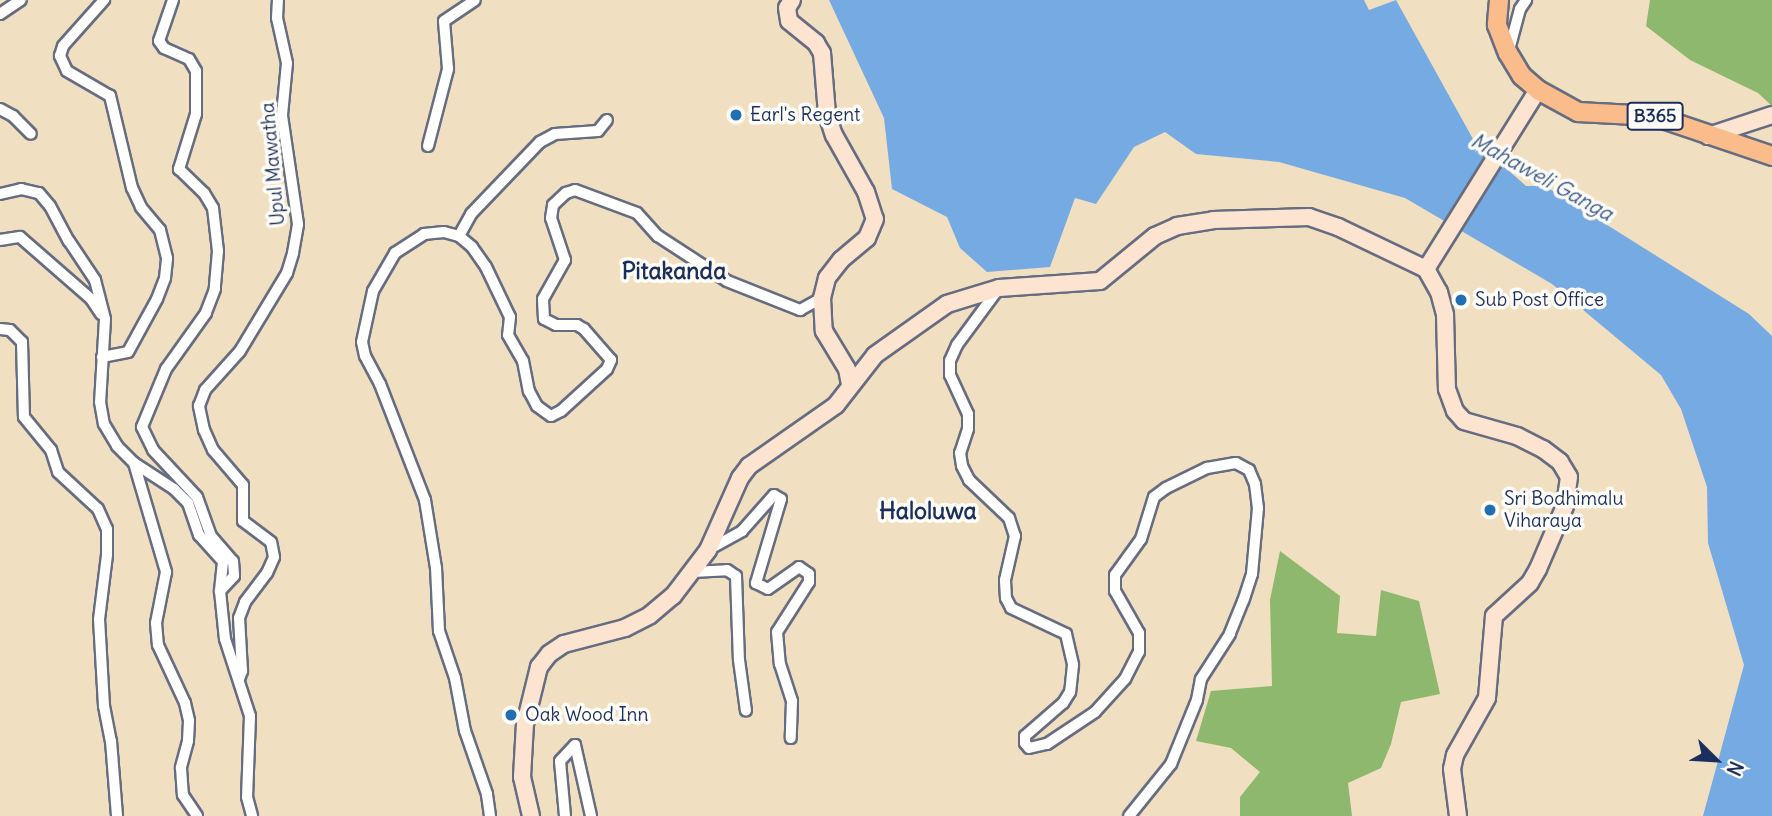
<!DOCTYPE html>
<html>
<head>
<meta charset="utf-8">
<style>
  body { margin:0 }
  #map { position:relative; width:1772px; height:816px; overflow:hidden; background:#f1dfc1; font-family:Delius,sans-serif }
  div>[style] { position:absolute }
  .forest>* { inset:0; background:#8db86e }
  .water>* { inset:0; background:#76aae3 }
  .roads { filter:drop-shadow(2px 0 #666d81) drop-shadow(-2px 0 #666d81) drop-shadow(0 2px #666d81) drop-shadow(0 -2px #666d81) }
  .street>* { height:10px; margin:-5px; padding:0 5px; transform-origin:5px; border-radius:5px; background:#fff }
  .secondary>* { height:16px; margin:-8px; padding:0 8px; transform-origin:8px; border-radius:8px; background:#fde4d0 }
  .primary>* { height:18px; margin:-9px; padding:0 9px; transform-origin:9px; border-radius:9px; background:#f9bc8a }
  .dots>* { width:19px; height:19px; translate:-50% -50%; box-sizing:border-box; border:4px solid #fdfcf7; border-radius:50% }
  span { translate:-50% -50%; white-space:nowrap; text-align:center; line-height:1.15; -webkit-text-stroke:7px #fdfcf7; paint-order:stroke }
  .shield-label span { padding:2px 5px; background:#fdfcf7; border:2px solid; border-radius:5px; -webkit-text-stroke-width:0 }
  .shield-label { font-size:18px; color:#1b2f5e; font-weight:700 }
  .poi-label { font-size:19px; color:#1b2f5e }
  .left { translate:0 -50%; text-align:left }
  .street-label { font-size:19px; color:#1b2f5e }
  .water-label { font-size:21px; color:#3b5a8d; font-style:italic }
  .quarter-label { font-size:23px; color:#1b2f5e; font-weight:700 }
  .north { position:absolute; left:1681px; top:725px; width:70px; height:70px; -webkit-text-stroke:5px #fdfcf7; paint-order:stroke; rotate:114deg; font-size:19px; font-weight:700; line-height:28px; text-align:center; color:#1b2f5e }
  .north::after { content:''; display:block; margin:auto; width:24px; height:32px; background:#1b2f5e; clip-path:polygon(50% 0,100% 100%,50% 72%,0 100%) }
</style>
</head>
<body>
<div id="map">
  <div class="forest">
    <div style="clip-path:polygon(1650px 0,1772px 0,1772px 106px,1758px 93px,1690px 60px,1646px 26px)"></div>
    <div style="clip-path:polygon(1280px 551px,1340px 596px,1337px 633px,1376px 636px,1381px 590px,1419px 601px,1440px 694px,1401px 702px,1391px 744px,1381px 768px,1348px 783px,1352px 816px,1240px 816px,1240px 797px,1260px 772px,1231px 748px,1196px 741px,1211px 691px,1272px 686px,1270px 600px)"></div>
  </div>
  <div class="water">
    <div style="clip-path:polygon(829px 0,1364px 0,1369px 10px,1396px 0,1473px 139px,1526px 186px,1545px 186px,1749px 314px,1772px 336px,1772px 816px,1703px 816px,1744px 665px,1708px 543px,1707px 487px,1681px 409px,1661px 375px,1552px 284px,1405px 198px,1279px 162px,1196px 154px,1165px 132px,1134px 147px,1096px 204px,1075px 198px,1050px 267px,987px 272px,960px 248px,947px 217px,892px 189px,884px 118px)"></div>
  </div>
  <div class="roads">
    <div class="street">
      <div style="left:173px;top:0;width:43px;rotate:108.9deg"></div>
      <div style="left:159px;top:41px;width:9px;rotate:54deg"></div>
      <div style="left:164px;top:48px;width:27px;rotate:24deg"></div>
      <div style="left:189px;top:59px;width:14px;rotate:60deg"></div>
      <div style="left:196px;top:71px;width:43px;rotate:90deg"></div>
      <div style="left:196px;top:114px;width:58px;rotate:107.2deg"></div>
      <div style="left:179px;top:169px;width:35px;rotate:44deg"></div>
      <div style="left:204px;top:193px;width:17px;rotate:59deg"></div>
      <div style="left:213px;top:208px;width:43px;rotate:83.4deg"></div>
      <div style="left:218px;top:251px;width:38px;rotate:95deg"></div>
      <div style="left:215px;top:289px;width:26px;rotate:111deg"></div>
      <div style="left:206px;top:313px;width:69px;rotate:125.5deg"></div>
      <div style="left:166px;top:369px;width:63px;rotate:112.5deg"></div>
      <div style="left:142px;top:427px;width:25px;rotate:64deg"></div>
      <div style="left:153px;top:450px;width:64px;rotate:46.9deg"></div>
      <div style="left:197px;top:497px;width:41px;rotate:70.3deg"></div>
      <div style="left:211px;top:536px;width:33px;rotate:49deg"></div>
      <div style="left:233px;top:561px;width:15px;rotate:86deg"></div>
      <div style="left:234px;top:576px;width:21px;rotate:133deg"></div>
      <div style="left:0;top:14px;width:25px;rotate:-34deg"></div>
      <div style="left:1509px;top:50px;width:42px;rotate:-75deg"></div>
      <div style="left:1520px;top:9px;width:11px;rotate:-56deg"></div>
      <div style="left:0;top:109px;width:15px;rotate:28deg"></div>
      <div style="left:13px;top:116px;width:25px;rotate:45deg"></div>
      <div style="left:428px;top:146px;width:80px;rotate:-75.4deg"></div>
      <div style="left:448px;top:69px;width:48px;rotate:-94.8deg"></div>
      <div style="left:444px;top:21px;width:37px;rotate:-34deg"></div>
      <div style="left:0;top:194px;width:22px;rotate:-13deg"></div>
      <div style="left:21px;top:189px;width:18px;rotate:13deg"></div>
      <div style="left:39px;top:193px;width:17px;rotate:50deg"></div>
      <div style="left:50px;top:206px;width:40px;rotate:62deg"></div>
      <div style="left:69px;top:241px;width:47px;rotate:56.3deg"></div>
      <div style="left:95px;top:280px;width:40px;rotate:75.6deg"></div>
      <div style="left:105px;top:319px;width:83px;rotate:93.4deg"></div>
      <div style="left:100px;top:402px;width:22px;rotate:80deg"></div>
      <div style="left:104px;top:424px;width:26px;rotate:59deg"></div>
      <div style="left:117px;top:446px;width:24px;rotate:45deg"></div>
      <div style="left:134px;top:463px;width:48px;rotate:33deg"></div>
      <div style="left:174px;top:489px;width:20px;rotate:45deg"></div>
      <div style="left:188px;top:503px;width:34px;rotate:71deg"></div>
      <div style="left:199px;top:535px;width:36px;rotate:48deg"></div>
      <div style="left:223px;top:562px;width:29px;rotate:96deg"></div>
      <div style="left:220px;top:591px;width:48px;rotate:84.1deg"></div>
      <div style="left:225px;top:639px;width:81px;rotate:72deg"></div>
      <div style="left:250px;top:716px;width:81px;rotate:92.1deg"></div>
      <div style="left:247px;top:797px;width:20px;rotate:75deg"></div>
      <div style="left:459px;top:236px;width:25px;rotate:-61deg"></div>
      <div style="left:471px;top:214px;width:100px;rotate:-46.2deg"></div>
      <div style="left:540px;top:142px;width:17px;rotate:-28deg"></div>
      <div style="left:555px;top:134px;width:43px;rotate:-4deg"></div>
      <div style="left:598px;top:131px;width:14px;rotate:-51deg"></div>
      <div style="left:0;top:240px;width:20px;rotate:-9deg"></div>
      <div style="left:20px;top:237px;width:94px;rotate:41.1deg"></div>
      <div style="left:91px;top:299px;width:18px;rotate:56deg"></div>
      <div style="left:999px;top:288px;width:71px;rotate:126.4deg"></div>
      <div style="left:957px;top:345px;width:17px;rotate:114deg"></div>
      <div style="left:950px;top:361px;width:14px;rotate:90deg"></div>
      <div style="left:950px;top:375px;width:43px;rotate:65.2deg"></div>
      <div style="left:968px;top:414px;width:15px;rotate:90deg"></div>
      <div style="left:968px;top:429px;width:25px;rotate:108deg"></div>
      <div style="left:960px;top:453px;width:13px;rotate:81deg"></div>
      <div style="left:962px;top:466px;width:16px;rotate:63deg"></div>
      <div style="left:969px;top:480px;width:55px;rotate:43.5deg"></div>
      <div style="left:1009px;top:518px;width:19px;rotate:72deg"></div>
      <div style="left:1015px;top:536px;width:45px;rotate:102.8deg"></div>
      <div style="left:1005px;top:580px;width:18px;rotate:87deg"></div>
      <div style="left:1006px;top:598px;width:11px;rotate:63deg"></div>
      <div style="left:1011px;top:608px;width:61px;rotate:25.3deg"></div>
      <div style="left:1066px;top:634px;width:32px;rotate:77deg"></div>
      <div style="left:1073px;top:665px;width:27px;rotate:96deg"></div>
      <div style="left:1070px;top:692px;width:13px;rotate:122deg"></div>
      <div style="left:1063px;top:703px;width:50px;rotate:139deg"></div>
      <div style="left:1025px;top:736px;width:7px;rotate:90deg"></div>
      <div style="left:1025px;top:743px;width:6px;rotate:51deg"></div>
      <div style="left:1029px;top:748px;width:18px;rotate:-13deg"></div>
      <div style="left:1047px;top:744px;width:58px;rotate:-33.7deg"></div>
      <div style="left:1095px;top:712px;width:45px;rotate:-47.7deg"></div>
      <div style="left:1125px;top:679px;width:30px;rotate:-63deg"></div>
      <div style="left:1139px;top:652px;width:19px;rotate:-90deg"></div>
      <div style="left:1139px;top:633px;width:48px;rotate:-119.7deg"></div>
      <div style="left:1115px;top:591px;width:16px;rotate:-90deg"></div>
      <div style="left:1115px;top:575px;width:44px;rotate:-54.2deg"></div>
      <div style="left:1141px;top:539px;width:44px;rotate:-72.8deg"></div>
      <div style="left:1154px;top:497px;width:15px;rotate:-37deg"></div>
      <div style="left:1166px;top:488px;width:46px;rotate:-26deg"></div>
      <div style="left:1207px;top:468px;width:29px;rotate:-10deg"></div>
      <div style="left:1236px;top:463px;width:15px;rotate:28deg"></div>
      <div style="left:1249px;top:470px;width:15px;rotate:67deg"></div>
      <div style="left:1255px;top:484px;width:24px;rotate:83deg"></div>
      <div style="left:1258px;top:508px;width:66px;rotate:95.2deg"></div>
      <div style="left:1252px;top:574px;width:28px;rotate:108deg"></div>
      <div style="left:1243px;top:601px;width:35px;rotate:112deg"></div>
      <div style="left:1230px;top:634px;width:54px;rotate:122.8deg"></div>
      <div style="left:1201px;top:679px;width:21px;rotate:101deg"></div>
      <div style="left:1197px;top:700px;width:69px;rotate:112.1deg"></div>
      <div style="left:1171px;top:764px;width:67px;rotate:128.9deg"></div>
      <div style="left:0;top:329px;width:10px;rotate:6deg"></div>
      <div style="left:10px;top:330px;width:17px;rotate:45deg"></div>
      <div style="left:22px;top:342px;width:75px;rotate:88.5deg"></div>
      <div style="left:24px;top:417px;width:43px;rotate:50.7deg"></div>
      <div style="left:51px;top:450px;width:23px;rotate:72deg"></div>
      <div style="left:58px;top:472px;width:54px;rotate:42.8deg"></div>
      <div style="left:98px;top:509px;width:22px;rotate:66deg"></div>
      <div style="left:107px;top:529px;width:26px;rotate:90deg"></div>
      <div style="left:107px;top:555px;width:64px;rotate:97.1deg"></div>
      <div style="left:99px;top:619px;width:87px;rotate:86.7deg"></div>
      <div style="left:104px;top:706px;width:36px;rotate:79deg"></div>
      <div style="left:111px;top:741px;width:75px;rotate:85.4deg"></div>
      <div style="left:102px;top:357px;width:26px;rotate:-11deg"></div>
      <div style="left:128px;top:352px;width:60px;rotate:-61.3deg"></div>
      <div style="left:157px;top:299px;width:22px;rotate:-69deg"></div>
      <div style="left:165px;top:278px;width:20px;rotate:-84deg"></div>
      <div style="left:167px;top:258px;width:29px;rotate:-104deg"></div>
      <div style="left:160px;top:230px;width:30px;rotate:-130deg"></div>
      <div style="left:141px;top:207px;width:21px;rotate:-115deg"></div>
      <div style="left:132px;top:188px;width:95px;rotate:-103.4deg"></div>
      <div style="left:110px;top:96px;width:50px;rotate:-149.8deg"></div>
      <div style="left:67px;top:71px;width:17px;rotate:-115deg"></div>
      <div style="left:60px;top:56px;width:10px;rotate:-73deg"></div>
      <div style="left:63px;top:46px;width:62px;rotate:-48.3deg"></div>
      <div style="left:134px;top:463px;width:114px;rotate:73.6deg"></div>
      <div style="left:166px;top:572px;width:52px;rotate:101.1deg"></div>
      <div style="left:156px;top:623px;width:22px;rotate:85deg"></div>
      <div style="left:158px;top:645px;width:64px;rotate:65deg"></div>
      <div style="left:185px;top:703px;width:18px;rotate:77deg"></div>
      <div style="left:189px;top:721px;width:20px;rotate:93deg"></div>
      <div style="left:188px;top:741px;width:28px;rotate:105deg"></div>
      <div style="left:181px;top:768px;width:27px;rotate:86deg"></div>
      <div style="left:183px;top:795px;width:25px;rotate:56deg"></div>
      <div style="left:708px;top:550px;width:39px;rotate:-29deg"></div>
      <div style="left:742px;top:531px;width:48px;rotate:-48.4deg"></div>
      <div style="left:774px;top:495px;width:8px;rotate:30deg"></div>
      <div style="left:781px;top:499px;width:88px;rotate:106.6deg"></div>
      <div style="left:756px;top:583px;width:13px;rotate:27deg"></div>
      <div style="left:768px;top:589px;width:38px;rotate:-35deg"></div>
      <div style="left:799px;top:567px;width:12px;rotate:35deg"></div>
      <div style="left:809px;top:574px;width:8px;rotate:90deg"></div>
      <div style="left:809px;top:582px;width:59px;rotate:122.6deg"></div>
      <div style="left:777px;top:632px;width:32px;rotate:85deg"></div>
      <div style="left:780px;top:664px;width:39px;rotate:72deg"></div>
      <div style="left:792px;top:701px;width:37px;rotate:92deg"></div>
      <div style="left:692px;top:572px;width:35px;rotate:-3deg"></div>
      <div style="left:727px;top:570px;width:11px;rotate:34deg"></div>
      <div style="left:736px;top:576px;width:84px;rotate:88deg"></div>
      <div style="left:739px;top:660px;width:51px;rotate:82.2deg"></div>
      <div style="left:239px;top:679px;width:9px;rotate:-69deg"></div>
      <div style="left:242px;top:671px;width:53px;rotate:-93.2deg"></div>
      <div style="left:239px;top:618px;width:17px;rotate:-69deg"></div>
      <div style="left:245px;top:602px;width:36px;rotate:-53deg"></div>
      <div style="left:267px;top:573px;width:17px;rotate:-66deg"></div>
      <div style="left:274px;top:557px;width:15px;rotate:-101deg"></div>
      <div style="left:271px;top:542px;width:35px;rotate:-143deg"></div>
      <div style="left:243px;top:521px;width:36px;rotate:-90deg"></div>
      <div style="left:243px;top:485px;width:46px;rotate:-130.6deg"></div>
      <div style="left:213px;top:450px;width:22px;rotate:-114deg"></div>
      <div style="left:204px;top:430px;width:25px;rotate:-102deg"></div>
      <div style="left:199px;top:406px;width:17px;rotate:-69deg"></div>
      <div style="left:205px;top:390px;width:52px;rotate:-48.1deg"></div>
      <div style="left:240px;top:351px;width:91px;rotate:-58.9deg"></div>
      <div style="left:287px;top:273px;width:21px;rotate:-73deg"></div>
      <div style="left:293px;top:253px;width:29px;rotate:-80deg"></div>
      <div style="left:298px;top:224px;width:110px;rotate:-98.4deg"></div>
      <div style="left:282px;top:115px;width:52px;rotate:-84.5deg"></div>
      <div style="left:287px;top:63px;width:46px;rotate:-102.5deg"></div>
      <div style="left:277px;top:18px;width:18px;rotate:-87deg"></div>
      <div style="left:490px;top:816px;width:22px;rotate:-98deg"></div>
      <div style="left:487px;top:794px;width:67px;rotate:-109.2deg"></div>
      <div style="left:465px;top:731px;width:54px;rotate:-100.7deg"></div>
      <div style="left:455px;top:678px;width:50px;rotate:-108.8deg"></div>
      <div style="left:439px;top:631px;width:63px;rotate:-92.7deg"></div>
      <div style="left:436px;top:568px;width:69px;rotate:-99.2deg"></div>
      <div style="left:425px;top:500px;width:124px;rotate:-111.2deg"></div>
      <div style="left:380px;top:384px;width:32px;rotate:-118deg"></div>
      <div style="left:365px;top:356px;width:14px;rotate:-102deg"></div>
      <div style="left:362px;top:342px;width:52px;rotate:-77.8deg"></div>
      <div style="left:373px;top:291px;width:44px;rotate:-59.9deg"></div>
      <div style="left:395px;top:253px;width:35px;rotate:-33deg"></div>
      <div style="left:424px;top:234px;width:20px;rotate:-6deg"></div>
      <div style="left:444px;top:232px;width:16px;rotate:15deg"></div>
      <div style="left:459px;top:236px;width:17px;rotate:40deg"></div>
      <div style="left:472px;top:247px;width:24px;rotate:55deg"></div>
      <div style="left:486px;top:267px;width:55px;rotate:64.4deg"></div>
      <div style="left:510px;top:317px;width:18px;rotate:96deg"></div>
      <div style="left:508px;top:335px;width:30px;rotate:60deg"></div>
      <div style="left:523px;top:361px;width:31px;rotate:79deg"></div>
      <div style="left:529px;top:391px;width:17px;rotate:62deg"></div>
      <div style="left:537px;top:406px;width:17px;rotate:36deg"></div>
      <div style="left:551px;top:416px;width:11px;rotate:-27deg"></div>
      <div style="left:561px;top:411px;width:62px;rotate:-42.4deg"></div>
      <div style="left:607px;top:369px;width:10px;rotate:-66deg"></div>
      <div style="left:611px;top:360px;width:41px;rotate:-131.1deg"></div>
      <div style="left:584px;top:329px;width:8px;rotate:-150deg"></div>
      <div style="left:577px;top:325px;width:21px;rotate:180deg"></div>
      <div style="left:556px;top:325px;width:13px;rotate:-153deg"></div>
      <div style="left:544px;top:319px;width:20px;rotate:-93deg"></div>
      <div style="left:543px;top:299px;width:45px;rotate:-60.6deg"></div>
      <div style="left:565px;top:260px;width:44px;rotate:-108.4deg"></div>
      <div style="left:551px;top:218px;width:13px;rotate:-81deg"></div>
      <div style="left:553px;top:205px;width:18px;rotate:-43deg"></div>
      <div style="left:566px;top:193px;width:9px;rotate:-18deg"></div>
      <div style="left:575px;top:190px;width:66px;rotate:20.4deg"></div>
      <div style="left:637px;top:213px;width:31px;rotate:48deg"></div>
      <div style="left:658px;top:236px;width:82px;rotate:33.1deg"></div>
      <div style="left:727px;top:281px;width:79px;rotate:21.7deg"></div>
      <div style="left:800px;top:310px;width:25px;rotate:-29deg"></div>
      <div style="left:565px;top:816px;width:55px;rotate:-95.2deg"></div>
      <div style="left:560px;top:761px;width:22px;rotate:-47deg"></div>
      <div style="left:575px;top:745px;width:73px;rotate:77.3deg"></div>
    </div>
    <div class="secondary">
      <div style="left:792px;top:0;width:9px;rotate:122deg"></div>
      <div style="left:787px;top:8px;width:13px;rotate:81deg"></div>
      <div style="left:789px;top:21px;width:35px;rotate:39deg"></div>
      <div style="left:816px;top:43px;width:12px;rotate:59deg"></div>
      <div style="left:822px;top:53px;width:61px;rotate:85.3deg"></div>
      <div style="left:827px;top:114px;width:22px;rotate:72deg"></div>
      <div style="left:834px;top:135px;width:65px;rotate:60.7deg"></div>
      <div style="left:866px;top:192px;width:28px;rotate:72deg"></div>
      <div style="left:875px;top:219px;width:21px;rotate:113deg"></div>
      <div style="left:867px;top:238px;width:34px;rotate:140deg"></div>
      <div style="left:841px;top:260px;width:23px;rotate:128deg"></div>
      <div style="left:827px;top:278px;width:21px;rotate:104deg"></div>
      <div style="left:822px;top:298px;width:33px;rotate:87deg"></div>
      <div style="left:824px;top:331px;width:44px;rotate:58.8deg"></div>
      <div style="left:847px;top:369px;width:16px;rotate:79deg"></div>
      <div style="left:1708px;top:136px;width:67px;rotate:-18.2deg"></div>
      <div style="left:1426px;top:269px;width:211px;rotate:-58deg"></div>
      <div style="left:531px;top:816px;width:40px;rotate:-103deg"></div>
      <div style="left:522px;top:777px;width:53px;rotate:-86.8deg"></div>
      <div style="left:525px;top:724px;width:59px;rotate:-76.2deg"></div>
      <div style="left:539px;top:667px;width:16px;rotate:-52deg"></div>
      <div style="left:549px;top:654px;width:18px;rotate:-34deg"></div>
      <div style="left:564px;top:644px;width:63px;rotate:-14.7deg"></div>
      <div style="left:625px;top:628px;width:28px;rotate:-27deg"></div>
      <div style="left:650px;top:615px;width:30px;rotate:-40deg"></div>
      <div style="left:673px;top:596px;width:58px;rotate:-52.7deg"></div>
      <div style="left:708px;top:550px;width:79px;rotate:-66deg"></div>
      <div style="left:740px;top:478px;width:15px;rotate:-53deg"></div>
      <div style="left:749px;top:466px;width:106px;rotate:-35deg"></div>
      <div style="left:836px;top:405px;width:63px;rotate:-52deg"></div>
      <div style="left:875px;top:355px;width:88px;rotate:-35.3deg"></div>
      <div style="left:947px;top:304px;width:54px;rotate:-17.1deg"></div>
      <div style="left:999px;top:288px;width:101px;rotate:-4deg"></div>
      <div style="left:1100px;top:281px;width:71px;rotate:-39.3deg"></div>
      <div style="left:1155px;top:236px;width:24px;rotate:-24deg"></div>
      <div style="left:1177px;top:226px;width:36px;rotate:-9deg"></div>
      <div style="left:1213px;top:220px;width:96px;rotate:-1.8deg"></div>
      <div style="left:1309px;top:217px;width:31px;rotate:19deg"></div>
      <div style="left:1338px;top:227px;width:98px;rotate:25.5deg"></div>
      <div style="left:1426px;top:269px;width:26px;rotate:61deg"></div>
      <div style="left:1439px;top:292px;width:24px;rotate:75deg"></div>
      <div style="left:1445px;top:315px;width:74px;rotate:88.5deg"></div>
      <div style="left:1447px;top:389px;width:23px;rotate:70deg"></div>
      <div style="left:1455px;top:411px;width:13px;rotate:48deg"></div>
      <div style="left:1464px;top:421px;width:55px;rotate:15.8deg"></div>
      <div style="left:1517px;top:436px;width:29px;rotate:27deg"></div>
      <div style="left:1543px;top:449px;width:21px;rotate:37deg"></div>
      <div style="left:1560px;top:462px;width:17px;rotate:59deg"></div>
      <div style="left:1569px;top:477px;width:29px;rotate:98deg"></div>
      <div style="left:1565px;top:506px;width:69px;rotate:113.2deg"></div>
      <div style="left:1538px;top:569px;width:16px;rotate:120deg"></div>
      <div style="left:1530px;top:583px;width:49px;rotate:137.5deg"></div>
      <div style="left:1494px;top:616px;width:82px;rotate:94.9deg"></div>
      <div style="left:1487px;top:698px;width:65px;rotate:119.3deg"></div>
      <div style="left:1455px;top:755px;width:14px;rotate:102deg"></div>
      <div style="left:1452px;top:769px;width:47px;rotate:82.7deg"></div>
    </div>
    <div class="primary">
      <div style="left:1499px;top:0;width:25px;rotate:95deg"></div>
      <div style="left:1497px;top:25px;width:30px;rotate:69deg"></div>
      <div style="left:1508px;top:53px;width:27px;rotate:59deg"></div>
      <div style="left:1522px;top:76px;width:21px;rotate:41deg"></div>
      <div style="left:1538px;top:90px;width:46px;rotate:28.8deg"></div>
      <div style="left:1578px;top:112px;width:76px;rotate:3deg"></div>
      <div style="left:1654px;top:116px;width:125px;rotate:18.7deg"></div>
    </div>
  </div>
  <div class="dots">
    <div style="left:736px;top:115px;background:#1f6fb2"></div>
    <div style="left:1461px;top:300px;background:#1f6fb2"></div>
    <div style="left:1490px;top:510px;background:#1f6fb2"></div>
    <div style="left:511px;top:715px;background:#1f6fb2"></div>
  </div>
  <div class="shield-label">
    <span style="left:1655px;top:116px">B365</span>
  </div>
  <div class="poi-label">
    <span class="left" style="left:750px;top:115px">Earl's Regent</span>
    <span class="left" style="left:1475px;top:300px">Sub Post Office</span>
    <span class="left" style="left:1504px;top:510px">Sri Bodhimalu<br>Viharaya</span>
    <span class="left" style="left:525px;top:715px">Oak Wood Inn</span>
  </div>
  <div class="street-label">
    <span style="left:273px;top:164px;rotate:-95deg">Upul Mawatha</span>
  </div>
  <div class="water-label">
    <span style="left:1542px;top:177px;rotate:29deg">Mahaweli Ganga</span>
  </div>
  <div class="quarter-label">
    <span style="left:674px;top:271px">Pitakanda</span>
    <span style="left:928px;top:511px">Haloluwa</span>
  </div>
  <div class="north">N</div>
</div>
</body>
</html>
